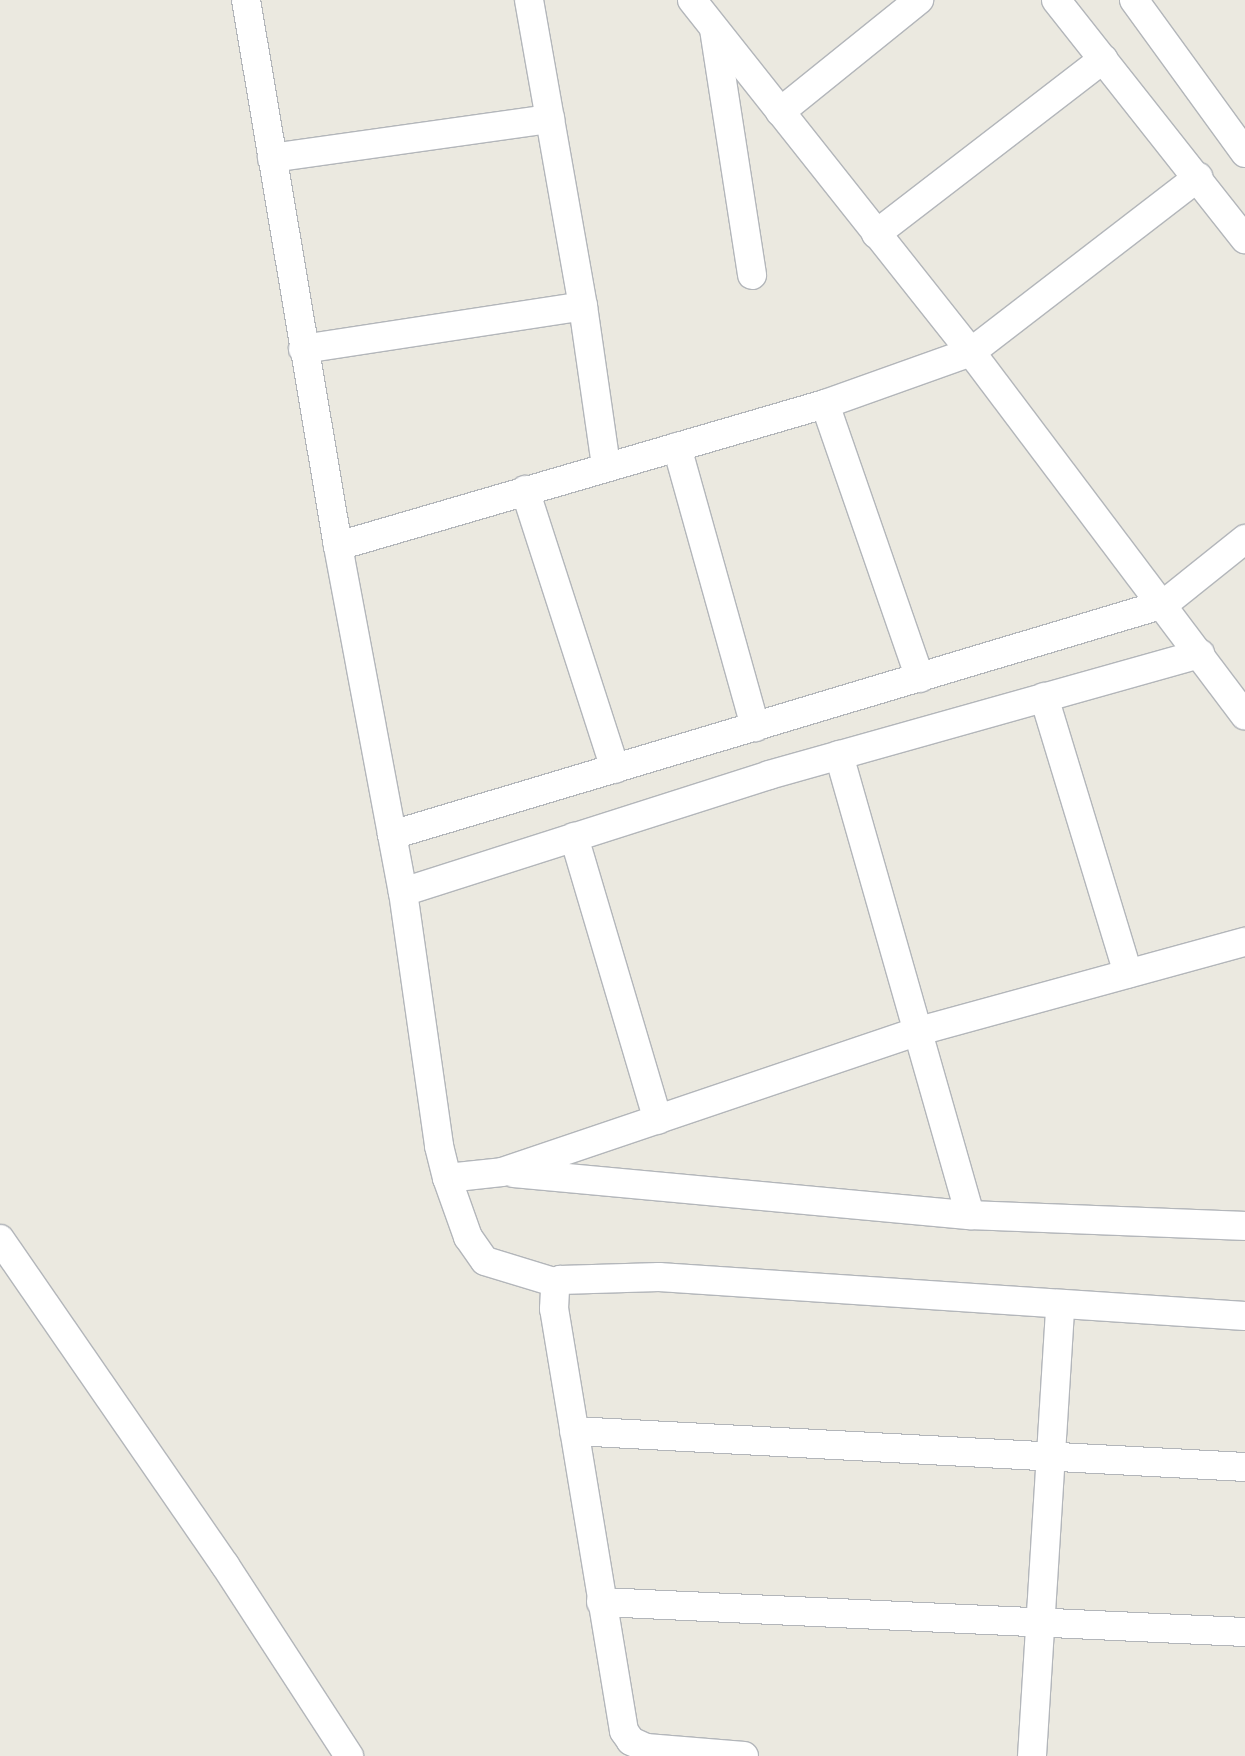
<!DOCTYPE html>
<html>
<head>
<meta charset="utf-8">
<style>
  body { margin:0 }
  #map { position:relative; width:1245px; height:1756px; overflow:hidden; background:#ebe9e0; font-family:Karla,sans-serif }
  div>[style] { position:absolute }
  .roads { filter:drop-shadow(1px 0 #b3b6ba) drop-shadow(-1px 0 #b3b6ba) drop-shadow(0 1px #b3b6ba) drop-shadow(0 -1px #b3b6ba) }
  .street>* { height:28px; margin:-14px; padding:0 14px; transform-origin:14px; border-radius:14px; background:#fff }
  span { translate:-50% -50%; white-space:nowrap; text-align:center; line-height:1.15; -webkit-text-stroke:4.5px #fff; paint-order:stroke }
</style>
</head>
<body>
<div id="map">
  <div class="roads">
    <div class="street">
      <div style="left:246px;top:0;width:554px;rotate:80.44deg"></div>
      <div style="left:338px;top:546px;width:352px;rotate:79.4deg"></div>
      <div style="left:403px;top:892px;width:257px;rotate:81.9deg"></div>
      <div style="left:439px;top:1146px;width:33px;rotate:76deg"></div>
      <div style="left:447px;top:1178px;width:55px;rotate:-6.2deg"></div>
      <div style="left:502px;top:1172px;width:440px;rotate:-18.7deg"></div>
      <div style="left:919px;top:1031px;width:338px;rotate:-15.3deg"></div>
      <div style="left:529px;top:0;width:311px;rotate:80deg"></div>
      <div style="left:583px;top:306px;width:162px;rotate:81.8deg"></div>
      <div style="left:692px;top:0;width:449px;rotate:51.6deg"></div>
      <div style="left:971px;top:352px;width:455px;rotate:53deg"></div>
      <div style="left:1056px;top:0;width:305px;rotate:51.7deg"></div>
      <div style="left:1134px;top:0;width:189px;rotate:54deg"></div>
      <div style="left:714px;top:29px;width:249px;rotate:81.2deg"></div>
      <div style="left:780px;top:112px;width:179px;rotate:-38.9deg"></div>
      <div style="left:272px;top:158px;width:281px;rotate:-8deg"></div>
      <div style="left:876px;top:234px;width:287px;rotate:-37.6deg"></div>
      <div style="left:303px;top:349px;width:283px;rotate:-8.7deg"></div>
      <div style="left:825px;top:404px;width:290px;rotate:70.9deg"></div>
      <div style="left:677px;top:447px;width:291px;rotate:74.4deg"></div>
      <div style="left:525px;top:490px;width:293px;rotate:72.1deg"></div>
      <div style="left:338px;top:546px;width:507px;rotate:-16.26deg"></div>
      <div style="left:825px;top:404px;width:155px;rotate:-19.6deg"></div>
      <div style="left:971px;top:352px;width:287px;rotate:-37.6deg"></div>
      <div style="left:1044px;top:697px;width:289px;rotate:73.1deg"></div>
      <div style="left:839px;top:755px;width:478px;rotate:74.1deg"></div>
      <div style="left:392px;top:835px;width:806px;rotate:-16.66deg"></div>
      <div style="left:1164px;top:604px;width:104px;rotate:-38.7deg"></div>
      <div style="left:574px;top:837px;width:295px;rotate:73.5deg"></div>
      <div style="left:403px;top:892px;width:384px;rotate:-17.7deg"></div>
      <div style="left:769px;top:775px;width:448px;rotate:-15.7deg"></div>
      <div style="left:514px;top:1173px;width:458px;rotate:5.3deg"></div>
      <div style="left:970px;top:1215px;width:275px;rotate:2.3deg"></div>
      <div style="left:447px;top:1178px;width:63px;rotate:70.4deg"></div>
      <div style="left:468px;top:1237px;width:29px;rotate:55deg"></div>
      <div style="left:485px;top:1261px;width:75px;rotate:17deg"></div>
      <div style="left:0;top:1239px;width:396px;rotate:55.4deg"></div>
      <div style="left:225px;top:1565px;width:228px;rotate:57deg"></div>
      <div style="left:574px;top:1431px;width:672px;rotate:3.07deg"></div>
      <div style="left:601px;top:1602px;width:645px;rotate:2.67deg"></div>
      <div style="left:744px;top:1756px;width:98px;rotate:-175.3deg"></div>
      <div style="left:646px;top:1748px;width:17px;rotate:-155deg"></div>
      <div style="left:631px;top:1741px;width:12px;rotate:-125deg"></div>
      <div style="left:624px;top:1731px;width:428px;rotate:-99.4deg"></div>
      <div style="left:554px;top:1309px;width:22px;rotate:-87deg"></div>
      <div style="left:555px;top:1287px;width:9px;rotate:-54deg"></div>
      <div style="left:560px;top:1280px;width:99px;rotate:-1.7deg"></div>
      <div style="left:659px;top:1277px;width:587px;rotate:3.81deg"></div>
      <div style="left:1032px;top:1756px;width:451px;rotate:-86.4deg"></div>
    </div>
  </div>
</div>
</body>
</html>
